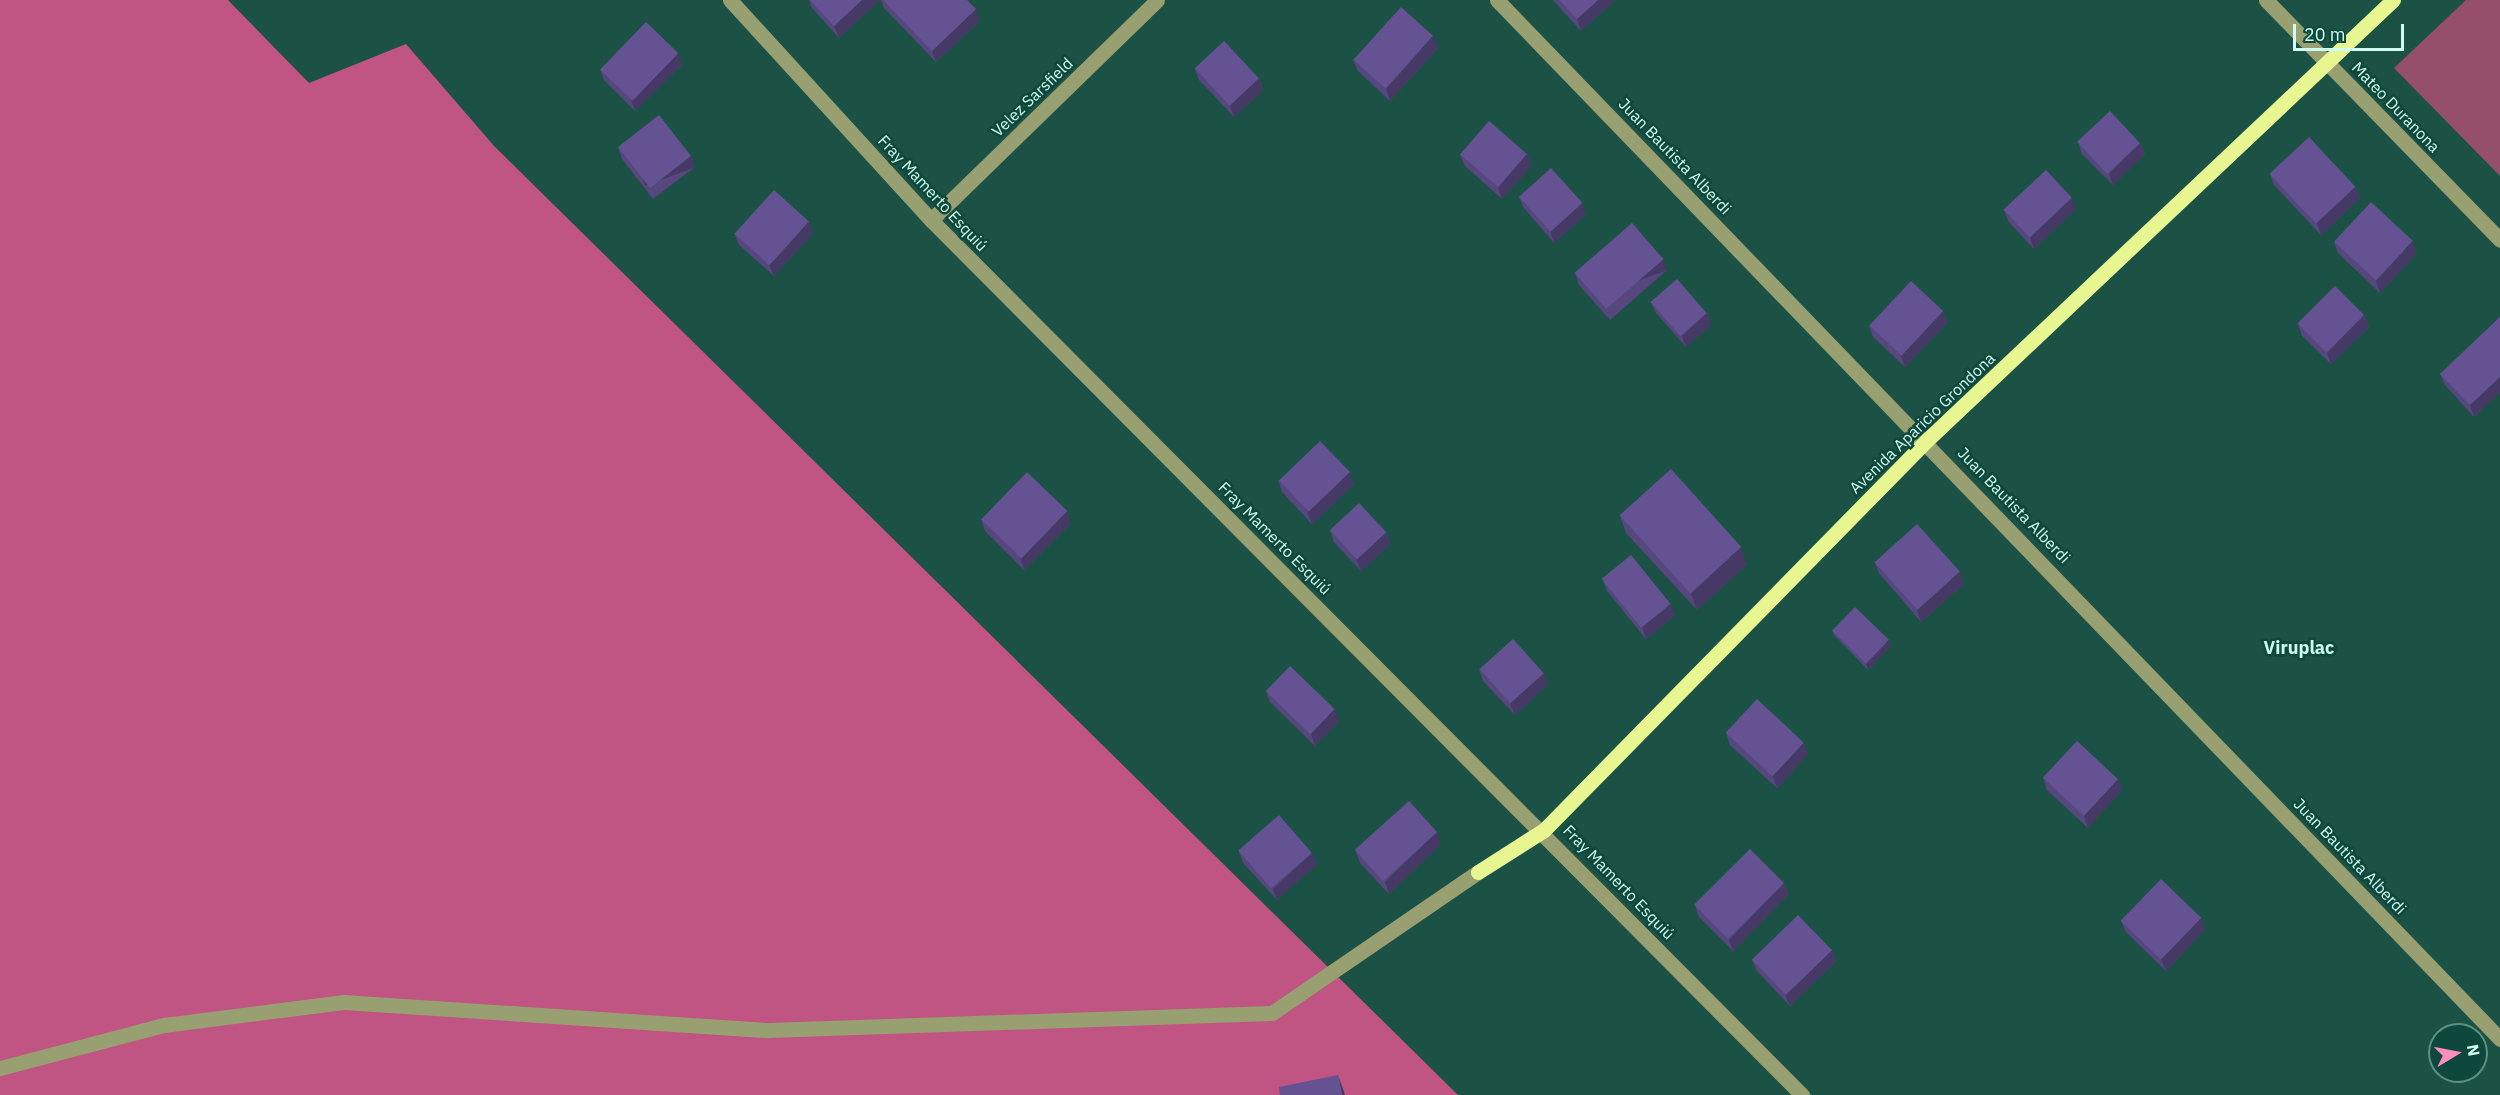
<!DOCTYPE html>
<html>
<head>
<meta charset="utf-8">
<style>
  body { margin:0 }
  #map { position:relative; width:2500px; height:1095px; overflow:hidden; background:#1c5246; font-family:"IBM Plex Sans",sans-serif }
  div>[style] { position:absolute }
  .green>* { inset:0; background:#954f6b }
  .forest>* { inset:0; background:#c05483 }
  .minor>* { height:15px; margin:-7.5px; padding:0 7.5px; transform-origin:7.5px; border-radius:7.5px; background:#989f70 }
  .major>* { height:15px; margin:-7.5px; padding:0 7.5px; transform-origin:7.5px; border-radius:7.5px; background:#e8f692 }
  .wall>* { inset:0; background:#56477e }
  .shaded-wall>* { inset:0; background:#463966; transform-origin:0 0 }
  .building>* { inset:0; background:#645292; transform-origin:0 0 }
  span { translate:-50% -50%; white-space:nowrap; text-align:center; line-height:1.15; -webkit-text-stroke:5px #0e473b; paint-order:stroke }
  .street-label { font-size:16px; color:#cffdef }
  .neighbourhood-label { font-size:18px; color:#cffdef; font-weight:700 }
  .north { position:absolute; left:2428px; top:1023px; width:60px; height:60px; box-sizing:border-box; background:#0e473b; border:2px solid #5b9083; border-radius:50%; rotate:80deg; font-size:16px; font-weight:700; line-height:24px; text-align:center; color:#cffdef }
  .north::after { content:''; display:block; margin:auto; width:21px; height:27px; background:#fe8ebb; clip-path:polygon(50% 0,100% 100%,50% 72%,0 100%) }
  .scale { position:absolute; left:2293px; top:24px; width:111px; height:27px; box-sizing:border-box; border:3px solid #cffdef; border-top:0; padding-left:8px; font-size:18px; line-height:21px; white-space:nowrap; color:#cffdef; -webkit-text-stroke:4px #0e473b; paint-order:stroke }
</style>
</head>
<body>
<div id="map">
  <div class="green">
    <div style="clip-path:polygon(2466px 0,2500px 0,2500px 176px,2394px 68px)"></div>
  </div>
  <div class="forest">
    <div style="clip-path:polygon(0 0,228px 0,309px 83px,406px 44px,494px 146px,1458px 1095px,0 1095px)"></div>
  </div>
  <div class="minor">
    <div style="left:730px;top:0;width:298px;rotate:47.6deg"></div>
    <div style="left:931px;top:220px;width:1235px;rotate:45.13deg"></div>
    <div style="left:1497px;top:0;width:1444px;rotate:46.01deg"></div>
    <div style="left:2266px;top:0;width:335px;rotate:45.7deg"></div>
    <div style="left:931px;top:220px;width:315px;rotate:-44.2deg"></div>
    <div style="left:0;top:1068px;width:170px;rotate:-14.7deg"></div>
    <div style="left:164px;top:1025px;width:181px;rotate:-7.3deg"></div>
    <div style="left:344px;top:1002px;width:426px;rotate:3.8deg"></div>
    <div style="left:769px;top:1030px;width:503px;rotate:-1.94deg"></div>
    <div style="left:1272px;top:1013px;width:250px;rotate:-34.4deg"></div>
  </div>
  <div class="major">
    <div style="left:1478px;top:872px;width:78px;rotate:-32.5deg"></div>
    <div style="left:1544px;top:830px;width:547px;rotate:-45.52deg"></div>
    <div style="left:1927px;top:440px;width:641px;rotate:-43.36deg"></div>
  </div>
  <div class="wall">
    <div style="clip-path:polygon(809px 0,879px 0,839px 38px,812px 8px)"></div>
    <div style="clip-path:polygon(881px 0,967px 0,980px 21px,936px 62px,884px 8px)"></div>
    <div style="clip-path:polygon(1553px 0,1615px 0,1581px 31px)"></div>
    <div style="clip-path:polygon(1438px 48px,1390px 101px,1358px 71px,1353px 59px)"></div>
    <div style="clip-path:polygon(682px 65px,635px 111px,604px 80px,600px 69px)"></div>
    <div style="clip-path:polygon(1195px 69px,1259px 78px,1263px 90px,1234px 117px,1199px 80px)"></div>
    <div style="clip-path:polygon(2078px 142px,2140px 143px,2145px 154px,2113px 185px,2082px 154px)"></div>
    <div style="clip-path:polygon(618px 147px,695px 167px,653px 199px,622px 159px)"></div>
    <div style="clip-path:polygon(1460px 154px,1527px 154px,1531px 166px,1502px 199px,1464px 165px)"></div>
    <div style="clip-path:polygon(2270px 174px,2355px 187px,2360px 198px,2321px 235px,2274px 185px)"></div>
    <div style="clip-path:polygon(1519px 197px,1586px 214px,1554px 243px,1524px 208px)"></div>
    <div style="clip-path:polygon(2076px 209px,2034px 249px,2008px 221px,2004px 210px)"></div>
    <div style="clip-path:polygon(734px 233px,813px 233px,774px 276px,739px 245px)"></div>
    <div style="clip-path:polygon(2334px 242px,2417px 253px,2380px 293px,2338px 253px)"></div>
    <div style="clip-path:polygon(1667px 270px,1610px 320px,1579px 285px,1575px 273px)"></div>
    <div style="clip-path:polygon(1651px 302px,1707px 313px,1711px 325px,1686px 347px,1656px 313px)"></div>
    <div style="clip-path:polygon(1943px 311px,1947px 323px,1905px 367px,1873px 337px,1869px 325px)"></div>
    <div style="clip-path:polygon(2364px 315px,2369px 327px,2331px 364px,2302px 336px,2298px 324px)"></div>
    <div style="clip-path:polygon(2500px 317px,2500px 392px,2474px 417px,2445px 385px,2440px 374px)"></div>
    <div style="clip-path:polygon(1278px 480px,1354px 484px,1312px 524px,1282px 492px)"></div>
    <div style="clip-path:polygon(1620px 516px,1747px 564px,1697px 610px,1626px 533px)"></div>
    <div style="clip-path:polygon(981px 519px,1071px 523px,1024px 570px,985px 531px)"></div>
    <div style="clip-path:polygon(1330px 530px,1386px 532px,1390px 544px,1361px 571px,1334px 542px)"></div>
    <div style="clip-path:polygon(1874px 561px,1964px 584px,1921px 622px,1879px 573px)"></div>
    <div style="clip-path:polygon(1603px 580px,1675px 615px,1646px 639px,1607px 591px)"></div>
    <div style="clip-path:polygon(1832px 630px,1891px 646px,1868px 670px,1835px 636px)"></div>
    <div style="clip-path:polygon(1479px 669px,1548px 684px,1515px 715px,1483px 681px)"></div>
    <div style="clip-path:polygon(1266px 691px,1339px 721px,1315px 746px,1270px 702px)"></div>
    <div style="clip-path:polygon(1726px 733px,1808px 754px,1777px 788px,1730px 745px)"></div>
    <div style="clip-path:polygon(2043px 778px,2118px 779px,2122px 790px,2088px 828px,2047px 790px)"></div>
    <div style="clip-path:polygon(1441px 844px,1389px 894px,1360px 863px,1356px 851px)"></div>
    <div style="clip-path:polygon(1239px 852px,1312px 853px,1317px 864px,1277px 900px,1244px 864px)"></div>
    <div style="clip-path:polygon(1784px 883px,1788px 895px,1733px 951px,1699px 917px,1695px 906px)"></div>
    <div style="clip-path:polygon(2121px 921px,2205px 929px,2166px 971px,2126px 932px)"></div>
    <div style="clip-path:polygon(1832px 950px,1836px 961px,1790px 1006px,1757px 971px,1752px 960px)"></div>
  </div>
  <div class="shaded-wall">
    <div style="clip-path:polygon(862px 0,879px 0,839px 38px,834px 26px)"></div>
    <div style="clip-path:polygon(1598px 0,1615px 0,1581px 31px,1577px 19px)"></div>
    <div style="clip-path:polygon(976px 9px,980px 21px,936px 62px,932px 51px)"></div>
    <div style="clip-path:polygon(1433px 36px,1438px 48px,1390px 101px,1386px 89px)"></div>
    <div style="clip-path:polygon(678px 53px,682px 65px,635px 111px,631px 100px)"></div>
    <div style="clip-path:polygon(1259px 78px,1263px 90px,1234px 117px,1230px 106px)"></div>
    <div style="clip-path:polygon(2140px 143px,2145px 154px,2113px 185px,2109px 174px)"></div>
    <div style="clip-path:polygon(1527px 154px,1531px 166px,1502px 199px,1498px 188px)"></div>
    <div style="left:691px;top:156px;width:12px;height:53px;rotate:70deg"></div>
    <div style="clip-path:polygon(2355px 187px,2360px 198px,2321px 235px,2317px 223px)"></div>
    <div style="clip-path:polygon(2072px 198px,2076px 209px,2034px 249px,2030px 238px)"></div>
    <div style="clip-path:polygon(1582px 203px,1586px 214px,1554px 243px,1550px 231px)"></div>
    <div style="clip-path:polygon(809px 222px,813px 233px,774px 276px,769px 265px)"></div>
    <div style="clip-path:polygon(2413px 241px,2417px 253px,2380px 293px,2376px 281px)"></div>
    <div style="left:1663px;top:259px;width:12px;height:76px;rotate:70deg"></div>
    <div style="clip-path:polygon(1943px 311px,1947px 323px,1905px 367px,1901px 356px)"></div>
    <div style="clip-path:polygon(1707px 313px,1711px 325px,1686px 347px,1682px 336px)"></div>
    <div style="clip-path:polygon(2364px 315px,2369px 327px,2331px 364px,2327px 353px)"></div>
    <div style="clip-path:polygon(2500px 377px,2500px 392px,2474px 417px,2470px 405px)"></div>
    <div style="clip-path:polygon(1350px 472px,1354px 484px,1312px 524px,1307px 512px)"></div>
    <div style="clip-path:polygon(1067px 511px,1071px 523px,1024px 570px,1020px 558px)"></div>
    <div style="clip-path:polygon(1386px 532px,1390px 544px,1361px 571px,1356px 559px)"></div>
    <div style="clip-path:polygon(1741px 547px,1747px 564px,1697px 610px,1691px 594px)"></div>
    <div style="clip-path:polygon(1960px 572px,1964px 584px,1921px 622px,1917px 610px)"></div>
    <div style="clip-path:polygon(1671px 604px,1675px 615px,1646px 639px,1642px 627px)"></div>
    <div style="clip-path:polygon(1889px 640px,1891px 646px,1868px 670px,1866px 664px)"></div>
    <div style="clip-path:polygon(1544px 673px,1548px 684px,1515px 715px,1510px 703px)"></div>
    <div style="clip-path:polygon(1335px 709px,1339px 721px,1315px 746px,1311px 734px)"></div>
    <div style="clip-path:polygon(1804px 743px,1808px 754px,1777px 788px,1773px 776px)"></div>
    <div style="clip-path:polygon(2118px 779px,2122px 790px,2088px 828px,2084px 816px)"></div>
    <div style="clip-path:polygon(1437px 832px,1441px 844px,1389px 894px,1385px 882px)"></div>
    <div style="clip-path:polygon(1312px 853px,1317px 864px,1277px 900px,1273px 889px)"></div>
    <div style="clip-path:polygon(1784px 883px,1788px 895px,1733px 951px,1729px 940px)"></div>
    <div style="clip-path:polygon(2201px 918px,2205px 929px,2166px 971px,2161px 959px)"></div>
    <div style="clip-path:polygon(1832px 950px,1836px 961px,1790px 1006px,1785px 995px)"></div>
    <div style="clip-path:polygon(1338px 1075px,1344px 1092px,1345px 1095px,1342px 1095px)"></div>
  </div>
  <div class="building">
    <div style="clip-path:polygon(810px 0,862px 0,834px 26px)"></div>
    <div style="clip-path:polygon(883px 0,967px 0,976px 9px,932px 51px)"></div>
    <div style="clip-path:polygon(1559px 0,1598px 0,1577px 19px)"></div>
    <div style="left:1401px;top:7px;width:43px;height:71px;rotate:42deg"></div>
    <div style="left:646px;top:22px;width:45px;height:66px;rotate:44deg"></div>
    <div style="left:1224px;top:41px;width:51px;height:40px;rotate:47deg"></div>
    <div style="left:2110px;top:111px;width:44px;height:45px;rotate:47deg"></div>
    <div style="left:659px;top:115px;width:52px;height:52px;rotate:52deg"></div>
    <div style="left:1489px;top:121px;width:50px;height:44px;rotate:41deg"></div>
    <div style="left:2309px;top:137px;width:68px;height:54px;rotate:47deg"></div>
    <div style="left:1551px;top:168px;width:47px;height:43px;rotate:48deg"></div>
    <div style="left:2046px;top:170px;width:38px;height:58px;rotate:47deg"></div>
    <div style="left:774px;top:190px;width:47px;height:59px;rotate:42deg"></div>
    <div style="left:2371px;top:202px;width:57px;height:54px;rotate:43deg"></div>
    <div style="left:1632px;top:223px;width:48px;height:76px;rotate:49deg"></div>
    <div style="left:1677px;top:279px;width:45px;height:35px;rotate:49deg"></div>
    <div style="left:1911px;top:281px;width:44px;height:61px;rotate:43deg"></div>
    <div style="left:2335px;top:286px;width:41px;height:53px;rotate:45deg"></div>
    <div style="clip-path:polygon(2500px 317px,2500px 377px,2470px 405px,2440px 374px)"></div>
    <div style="left:1320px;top:441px;width:43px;height:57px;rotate:46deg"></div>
    <div style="left:1671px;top:469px;width:105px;height:69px;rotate:48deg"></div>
    <div style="left:1027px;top:472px;width:56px;height:66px;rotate:44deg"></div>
    <div style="left:1359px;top:503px;width:40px;height:40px;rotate:47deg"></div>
    <div style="left:1917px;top:524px;width:64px;height:57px;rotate:48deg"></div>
    <div style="left:1631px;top:555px;width:63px;height:38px;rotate:51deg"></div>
    <div style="left:1855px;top:607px;width:47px;height:33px;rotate:44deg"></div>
    <div style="left:1513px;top:639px;width:46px;height:45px;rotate:48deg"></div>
    <div style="left:1290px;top:666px;width:62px;height:35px;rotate:44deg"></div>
    <div style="left:1757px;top:699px;width:64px;height:46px;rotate:43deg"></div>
    <div style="left:2077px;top:741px;width:56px;height:50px;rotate:43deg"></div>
    <div style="left:1409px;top:801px;width:42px;height:73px;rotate:48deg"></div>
    <div style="left:1279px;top:815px;width:50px;height:54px;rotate:49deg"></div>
    <div style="left:1750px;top:849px;width:48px;height:79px;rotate:45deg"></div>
    <div style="left:2161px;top:879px;width:56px;height:58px;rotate:44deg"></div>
    <div style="left:1798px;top:915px;width:49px;height:64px;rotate:46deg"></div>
    <div style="clip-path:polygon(1338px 1075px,1342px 1095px,1280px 1095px,1279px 1087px)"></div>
  </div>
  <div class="street-label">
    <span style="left:1032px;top:97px;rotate:-44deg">Velez Sarsfield</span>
    <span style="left:2396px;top:107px;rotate:46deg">Mateo Duranona</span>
    <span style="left:1675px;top:156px;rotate:46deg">Juan Bautista Alberdi</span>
    <span style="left:933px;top:193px;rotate:47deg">Fray Mamerto Esquiú</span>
    <span style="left:1922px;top:423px;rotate:-44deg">Avenida Aparicio Grondona</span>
    <span style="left:2014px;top:505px;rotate:46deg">Juan Bautista Alberdi</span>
    <span style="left:1275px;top:538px;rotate:45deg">Fray Mamerto Esquiú</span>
    <span style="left:2350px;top:856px;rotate:46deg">Juan Bautista Alberdi</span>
    <span style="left:1619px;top:882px;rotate:46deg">Fray Mamerto Esquiú</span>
  </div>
  <div class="neighbourhood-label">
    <span style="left:2299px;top:648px">Viruplac</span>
  </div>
  <div class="north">N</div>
  <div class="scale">20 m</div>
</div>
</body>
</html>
